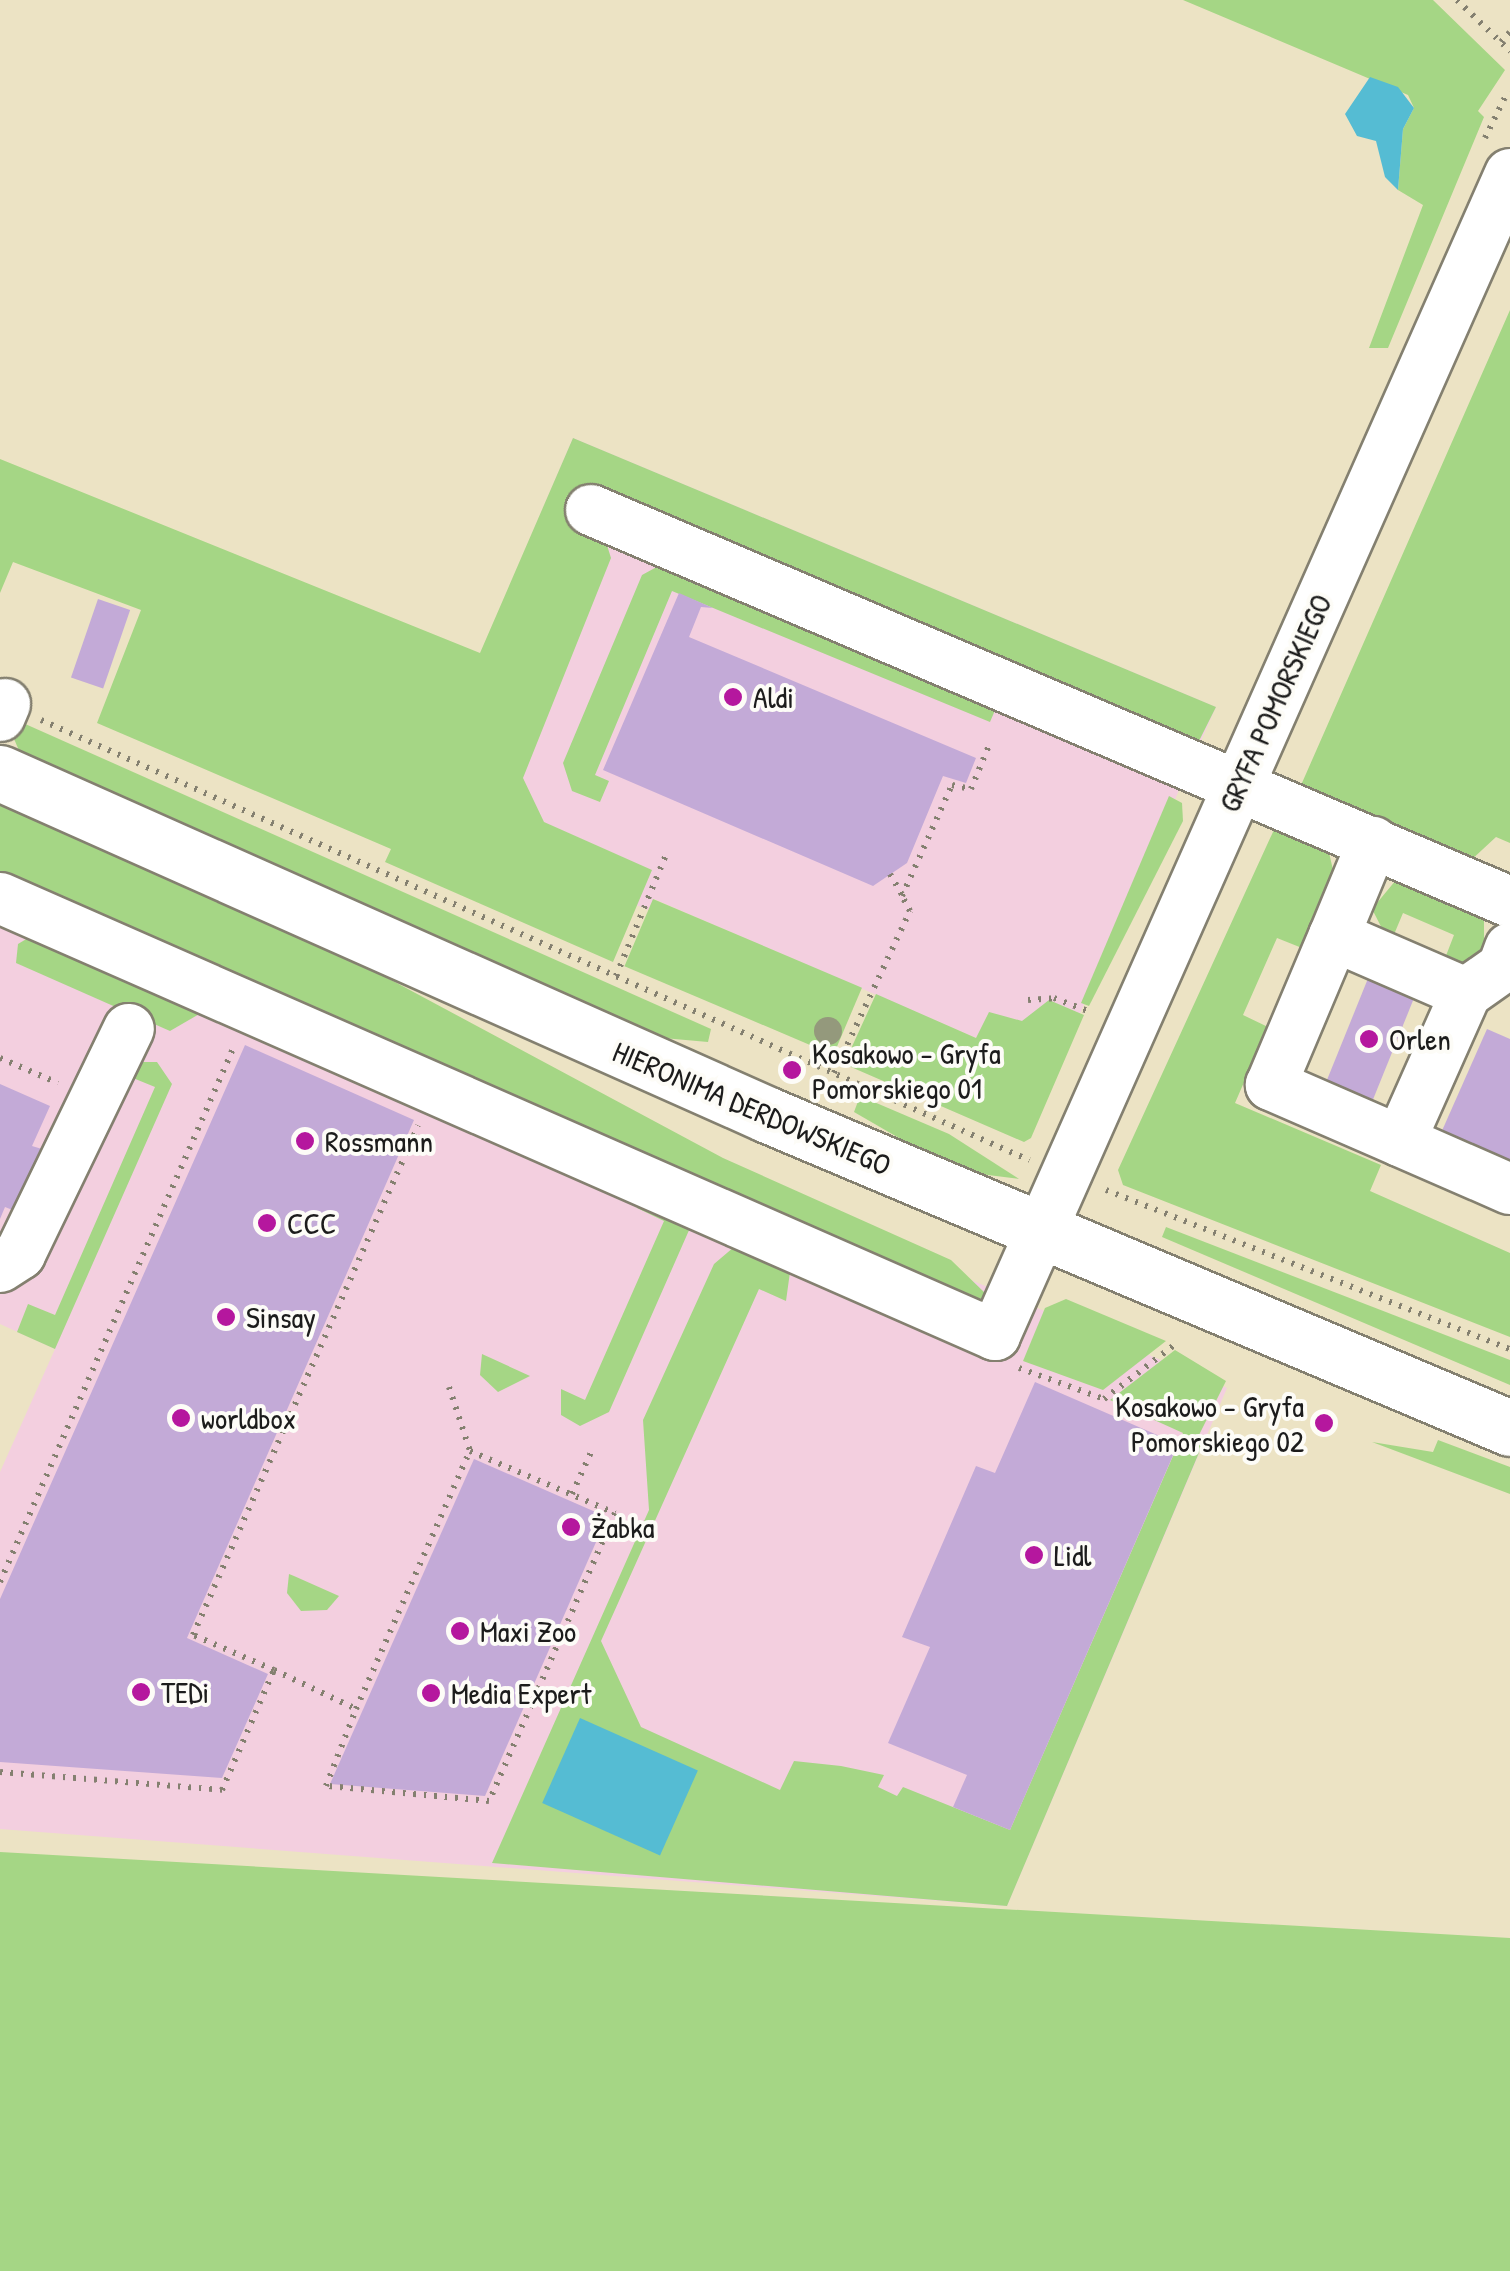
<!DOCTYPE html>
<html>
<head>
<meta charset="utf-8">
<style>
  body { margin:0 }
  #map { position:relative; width:1510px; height:2271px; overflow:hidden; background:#ece3c4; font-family:"Patrick Hand",sans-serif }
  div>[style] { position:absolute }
  .built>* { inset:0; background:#f3cfdf }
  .green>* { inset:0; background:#a5d685; transform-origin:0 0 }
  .water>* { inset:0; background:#55bcd3; transform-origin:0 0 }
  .building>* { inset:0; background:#c3aad7; transform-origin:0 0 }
  .path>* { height:6px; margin-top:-3px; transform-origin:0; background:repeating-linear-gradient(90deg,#848070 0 2.5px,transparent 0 10.5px) }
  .roads { filter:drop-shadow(2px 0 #848070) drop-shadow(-2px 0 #848070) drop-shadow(0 2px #848070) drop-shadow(0 -2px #848070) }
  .minor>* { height:50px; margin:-25px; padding:0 25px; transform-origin:25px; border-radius:25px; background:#fff }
  .major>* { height:55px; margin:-27.5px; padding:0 27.5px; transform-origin:27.5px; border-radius:27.5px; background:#fff }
  .trees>* { width:28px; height:28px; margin:-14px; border-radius:50%; background:#94997c }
  .dots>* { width:28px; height:28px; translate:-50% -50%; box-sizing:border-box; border:5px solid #fdfcf7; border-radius:50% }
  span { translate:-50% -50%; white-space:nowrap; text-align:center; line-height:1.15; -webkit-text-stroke:8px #fdfcf7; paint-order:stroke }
  .poi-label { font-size:30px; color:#1c1c1c }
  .left { translate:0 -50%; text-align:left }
  .right { translate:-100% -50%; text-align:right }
  .street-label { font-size:30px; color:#1c1c1c }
</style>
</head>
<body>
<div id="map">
  <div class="built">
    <div style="clip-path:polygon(573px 438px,1216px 707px,1066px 1045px,976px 1038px,654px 899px,648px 910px,414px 809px)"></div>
    <div style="clip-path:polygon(0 836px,786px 1202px,1227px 1388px,1007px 1906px,0 1829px,0 1472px,55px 1349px,0 1324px)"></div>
  </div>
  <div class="green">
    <div style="clip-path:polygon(1183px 0,1433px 0,1505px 70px,1478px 111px,1484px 117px,1388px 348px,1369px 348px,1423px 205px,1398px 190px,1403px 129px,1414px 108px,1408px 95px)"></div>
    <div style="clip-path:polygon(1510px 310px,1510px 843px,1496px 837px,1469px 862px,1298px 792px)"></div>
    <div style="clip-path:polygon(573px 438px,1216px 707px,1196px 747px,606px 542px,611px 558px,523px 778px,544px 822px,652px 870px,613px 962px,385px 862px,391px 849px,97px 723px,141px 610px,13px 562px,0 593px,0 459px,480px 653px)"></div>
    <div style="clip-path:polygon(664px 563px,999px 701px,990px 722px,672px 591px,595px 775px,609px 781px,600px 802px,572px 791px,563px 763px,642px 575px)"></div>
    <div style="clip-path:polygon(23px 723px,711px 1029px,708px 1042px,652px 1037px,21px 755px,11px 732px)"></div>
    <div style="clip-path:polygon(0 794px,324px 944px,723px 1158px,951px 1260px,986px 1294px,978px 1301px,0 872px)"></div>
    <div style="clip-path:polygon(1169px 796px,1182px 803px,1183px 821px,1089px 1006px,1081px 1003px)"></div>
    <div style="clip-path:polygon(1278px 821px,1328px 848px,1333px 870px,1302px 948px,1277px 938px,1243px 1015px,1268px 1027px,1235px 1103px,1381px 1165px,1370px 1191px,1510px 1253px,1510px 1337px,1123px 1185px,1118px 1170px)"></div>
    <div style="clip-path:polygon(1396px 880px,1484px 918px,1484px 950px,1461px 967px,1442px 966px,1454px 935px,1403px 913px,1390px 944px,1372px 909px)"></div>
    <div style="left:653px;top:899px;width:227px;height:73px;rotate:23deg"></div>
    <div style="clip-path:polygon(33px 935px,201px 1013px,170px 1031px,16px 963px,18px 944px)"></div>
    <div style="clip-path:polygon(876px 994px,976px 1038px,989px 1012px,1022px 1021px,1049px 1000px,1084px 1015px,1031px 1138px,1024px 1142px,844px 1064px)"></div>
    <div style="clip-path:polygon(139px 1062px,157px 1062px,172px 1084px,55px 1349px,17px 1332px,28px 1304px,55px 1315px,155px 1087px,128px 1076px)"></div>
    <div style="clip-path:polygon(860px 1096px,949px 1134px,1019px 1179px,956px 1171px,854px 1112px)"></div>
    <div style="clip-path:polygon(643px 1201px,690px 1228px,609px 1412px,580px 1426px,561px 1415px,561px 1389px,585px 1400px,664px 1221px,637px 1208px)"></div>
    <div style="clip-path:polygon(1166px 1227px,1510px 1360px,1510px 1385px,1162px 1237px)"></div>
    <div style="clip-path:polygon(734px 1247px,790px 1272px,786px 1301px,759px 1289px,601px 1641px,641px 1727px,780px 1790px,794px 1761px,841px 1766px,884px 1775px,878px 1787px,897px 1796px,903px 1787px,1010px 1830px,1183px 1433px,1110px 1400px,1175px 1350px,1226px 1381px,1199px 1435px,1190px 1434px,1204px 1441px,1007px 1906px,492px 1863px,649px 1510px,643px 1420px,714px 1264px)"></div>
    <div style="clip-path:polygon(1066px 1299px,1166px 1341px,1103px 1390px,1023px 1361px,1045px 1308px)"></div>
    <div style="clip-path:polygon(482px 1354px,530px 1376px,498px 1392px,480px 1375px)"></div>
    <div style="clip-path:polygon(1438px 1440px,1510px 1467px,1510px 1494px,1372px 1442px,1433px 1452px)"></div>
    <div style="clip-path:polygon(289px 1574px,294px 1576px,339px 1596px,327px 1610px,301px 1611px,287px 1593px)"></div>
    <div style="clip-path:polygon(0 1852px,1510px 1938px,1510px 2271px,0 2271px)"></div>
  </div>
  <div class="water">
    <div style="clip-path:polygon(1370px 77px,1398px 87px,1414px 108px,1403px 129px,1398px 190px,1385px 177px,1376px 141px,1357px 136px,1345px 114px)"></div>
    <div style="left:580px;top:1718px;width:129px;height:93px;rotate:24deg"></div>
  </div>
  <div class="building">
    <div style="clip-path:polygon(679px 593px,713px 608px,701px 607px,689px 637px,976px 758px,966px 783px,943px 776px,907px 863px,873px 886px,603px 770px)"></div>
    <div style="left:98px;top:599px;width:34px;height:83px;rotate:19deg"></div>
    <div style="left:1369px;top:976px;width:50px;height:116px;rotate:22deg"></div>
    <div style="clip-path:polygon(1487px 1029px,1510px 1039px,1510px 1163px,1441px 1133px)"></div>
    <div style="clip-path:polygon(245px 1045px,414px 1120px,187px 1638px,268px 1674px,222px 1778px,0 1762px,0 1599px)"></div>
    <div style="clip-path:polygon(0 1084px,50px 1106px,32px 1146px,42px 1149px,15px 1211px,5px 1207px,0 1219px)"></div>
    <div style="clip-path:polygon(1035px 1382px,1178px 1444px,1010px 1830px,953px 1807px,967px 1775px,888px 1743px,930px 1647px,902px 1637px,976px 1466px,995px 1473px)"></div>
    <div style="clip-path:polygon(474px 1459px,607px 1517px,485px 1796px,330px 1784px)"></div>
  </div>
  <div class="path">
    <div style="left:1457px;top:0;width:74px;rotate:43.9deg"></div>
    <div style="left:1501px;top:42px;width:13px;rotate:-48deg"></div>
    <div style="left:1485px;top:138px;width:52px;rotate:-63.9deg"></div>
    <div style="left:41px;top:720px;width:1082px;rotate:24.01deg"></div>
    <div style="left:890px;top:874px;width:24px;rotate:60deg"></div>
    <div style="left:616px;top:976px;width:134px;rotate:-67.6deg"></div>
    <div style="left:1028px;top:1000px;width:26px;rotate:-4deg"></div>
    <div style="left:1054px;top:998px;width:40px;rotate:21deg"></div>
    <div style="left:0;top:1058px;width:63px;rotate:23.3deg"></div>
    <div style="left:834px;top:1073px;width:179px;rotate:-64.9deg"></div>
    <div style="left:910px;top:911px;width:17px;rotate:-118deg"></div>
    <div style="left:902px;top:896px;width:122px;rotate:-65.8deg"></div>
    <div style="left:952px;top:785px;width:19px;rotate:12deg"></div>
    <div style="left:971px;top:789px;width:50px;rotate:-67.6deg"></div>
    <div style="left:1106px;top:1190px;width:434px;rotate:21.5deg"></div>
    <div style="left:1019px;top:1368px;width:90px;rotate:20deg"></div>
    <div style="left:1104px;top:1399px;width:93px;rotate:-37.6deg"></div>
    <div style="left:449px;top:1387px;width:67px;rotate:71.8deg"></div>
    <div style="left:572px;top:1494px;width:51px;rotate:-65.5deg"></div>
    <div style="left:0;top:1582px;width:587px;rotate:-66.4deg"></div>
    <div style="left:274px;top:1670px;width:91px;rotate:25.4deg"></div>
    <div style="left:356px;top:1709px;width:282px;rotate:-66.2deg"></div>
    <div style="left:470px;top:1451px;width:158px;rotate:23.2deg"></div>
    <div style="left:615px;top:1513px;width:314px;rotate:113.6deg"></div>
    <div style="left:489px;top:1801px;width:164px;rotate:-174.7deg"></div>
    <div style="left:326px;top:1786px;width:83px;rotate:-68.7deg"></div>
    <div style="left:0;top:1772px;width:223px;rotate:4.6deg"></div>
    <div style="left:222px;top:1790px;width:131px;rotate:-66.6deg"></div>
    <div style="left:274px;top:1670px;width:88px;rotate:-156.6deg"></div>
    <div style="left:193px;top:1635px;width:557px;rotate:-66.15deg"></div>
  </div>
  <div class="roads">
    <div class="minor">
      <div style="left:591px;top:510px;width:999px;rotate:23.1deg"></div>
      <div style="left:0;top:716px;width:13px;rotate:-67deg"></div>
      <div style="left:0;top:898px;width:1087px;rotate:23.71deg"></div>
      <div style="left:995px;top:1335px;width:1270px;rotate:-66.08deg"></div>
      <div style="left:1334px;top:936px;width:144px;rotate:23.4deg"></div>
      <div style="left:1466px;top:993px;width:162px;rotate:114deg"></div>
      <div style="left:1400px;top:1141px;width:141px;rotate:-156.5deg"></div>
      <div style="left:1271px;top:1085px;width:162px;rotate:-67.1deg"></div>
      <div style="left:1334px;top:936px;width:102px;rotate:-67.5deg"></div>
      <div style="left:1466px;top:993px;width:45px;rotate:-35.1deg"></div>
      <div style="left:1503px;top:967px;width:20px;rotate:-70deg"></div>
      <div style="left:1400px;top:1141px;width:120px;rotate:23.6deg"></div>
      <div style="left:0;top:1267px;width:24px;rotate:-33deg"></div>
      <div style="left:20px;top:1254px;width:250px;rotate:-64.2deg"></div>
    </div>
    <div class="major">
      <div style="left:0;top:773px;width:841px;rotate:24deg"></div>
      <div style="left:768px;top:1115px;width:805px;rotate:22.87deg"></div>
    </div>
  </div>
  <div class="trees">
    <div style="left:828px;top:1031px"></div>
  </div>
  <div class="dots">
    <div style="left:733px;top:697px;background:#b5179e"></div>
    <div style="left:1369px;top:1039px;background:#b5179e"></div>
    <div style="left:792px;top:1070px;background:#b5179e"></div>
    <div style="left:305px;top:1141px;background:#b5179e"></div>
    <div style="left:267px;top:1223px;background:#b5179e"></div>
    <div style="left:226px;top:1317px;background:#b5179e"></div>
    <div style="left:181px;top:1418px;background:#b5179e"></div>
    <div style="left:1324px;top:1423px;background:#b5179e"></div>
    <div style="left:571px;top:1527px;background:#b5179e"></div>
    <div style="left:1034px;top:1555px;background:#b5179e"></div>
    <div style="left:460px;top:1631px;background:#b5179e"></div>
    <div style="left:141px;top:1692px;background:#b5179e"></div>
    <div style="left:431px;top:1693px;background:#b5179e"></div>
  </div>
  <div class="poi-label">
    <span class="left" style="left:753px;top:697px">Aldi</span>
    <span class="left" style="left:1389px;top:1039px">Orlen</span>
    <span class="left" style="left:812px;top:1070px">Kosakowo - Gryfa<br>Pomorskiego 01</span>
    <span class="left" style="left:325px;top:1141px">Rossmann</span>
    <span class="left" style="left:287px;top:1223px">CCC</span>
    <span class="left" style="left:246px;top:1317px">Sinsay</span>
    <span class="right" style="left:1304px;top:1423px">Kosakowo - Gryfa<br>Pomorskiego 02</span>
    <span class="left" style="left:201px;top:1418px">worldbox</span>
    <span class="left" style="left:591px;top:1527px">Żabka</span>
    <span class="left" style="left:1054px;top:1555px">Lidl</span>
    <span class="left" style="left:480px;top:1631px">Maxi Zoo</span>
    <span class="left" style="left:161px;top:1692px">TEDi</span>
    <span class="left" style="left:451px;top:1693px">Media Expert</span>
  </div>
  <div class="street-label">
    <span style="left:1275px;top:703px;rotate:-66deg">GRYFA POMORSKIEGO</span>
    <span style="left:752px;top:1108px;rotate:23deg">HIERONIMA DERDOWSKIEGO</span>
  </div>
</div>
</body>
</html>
